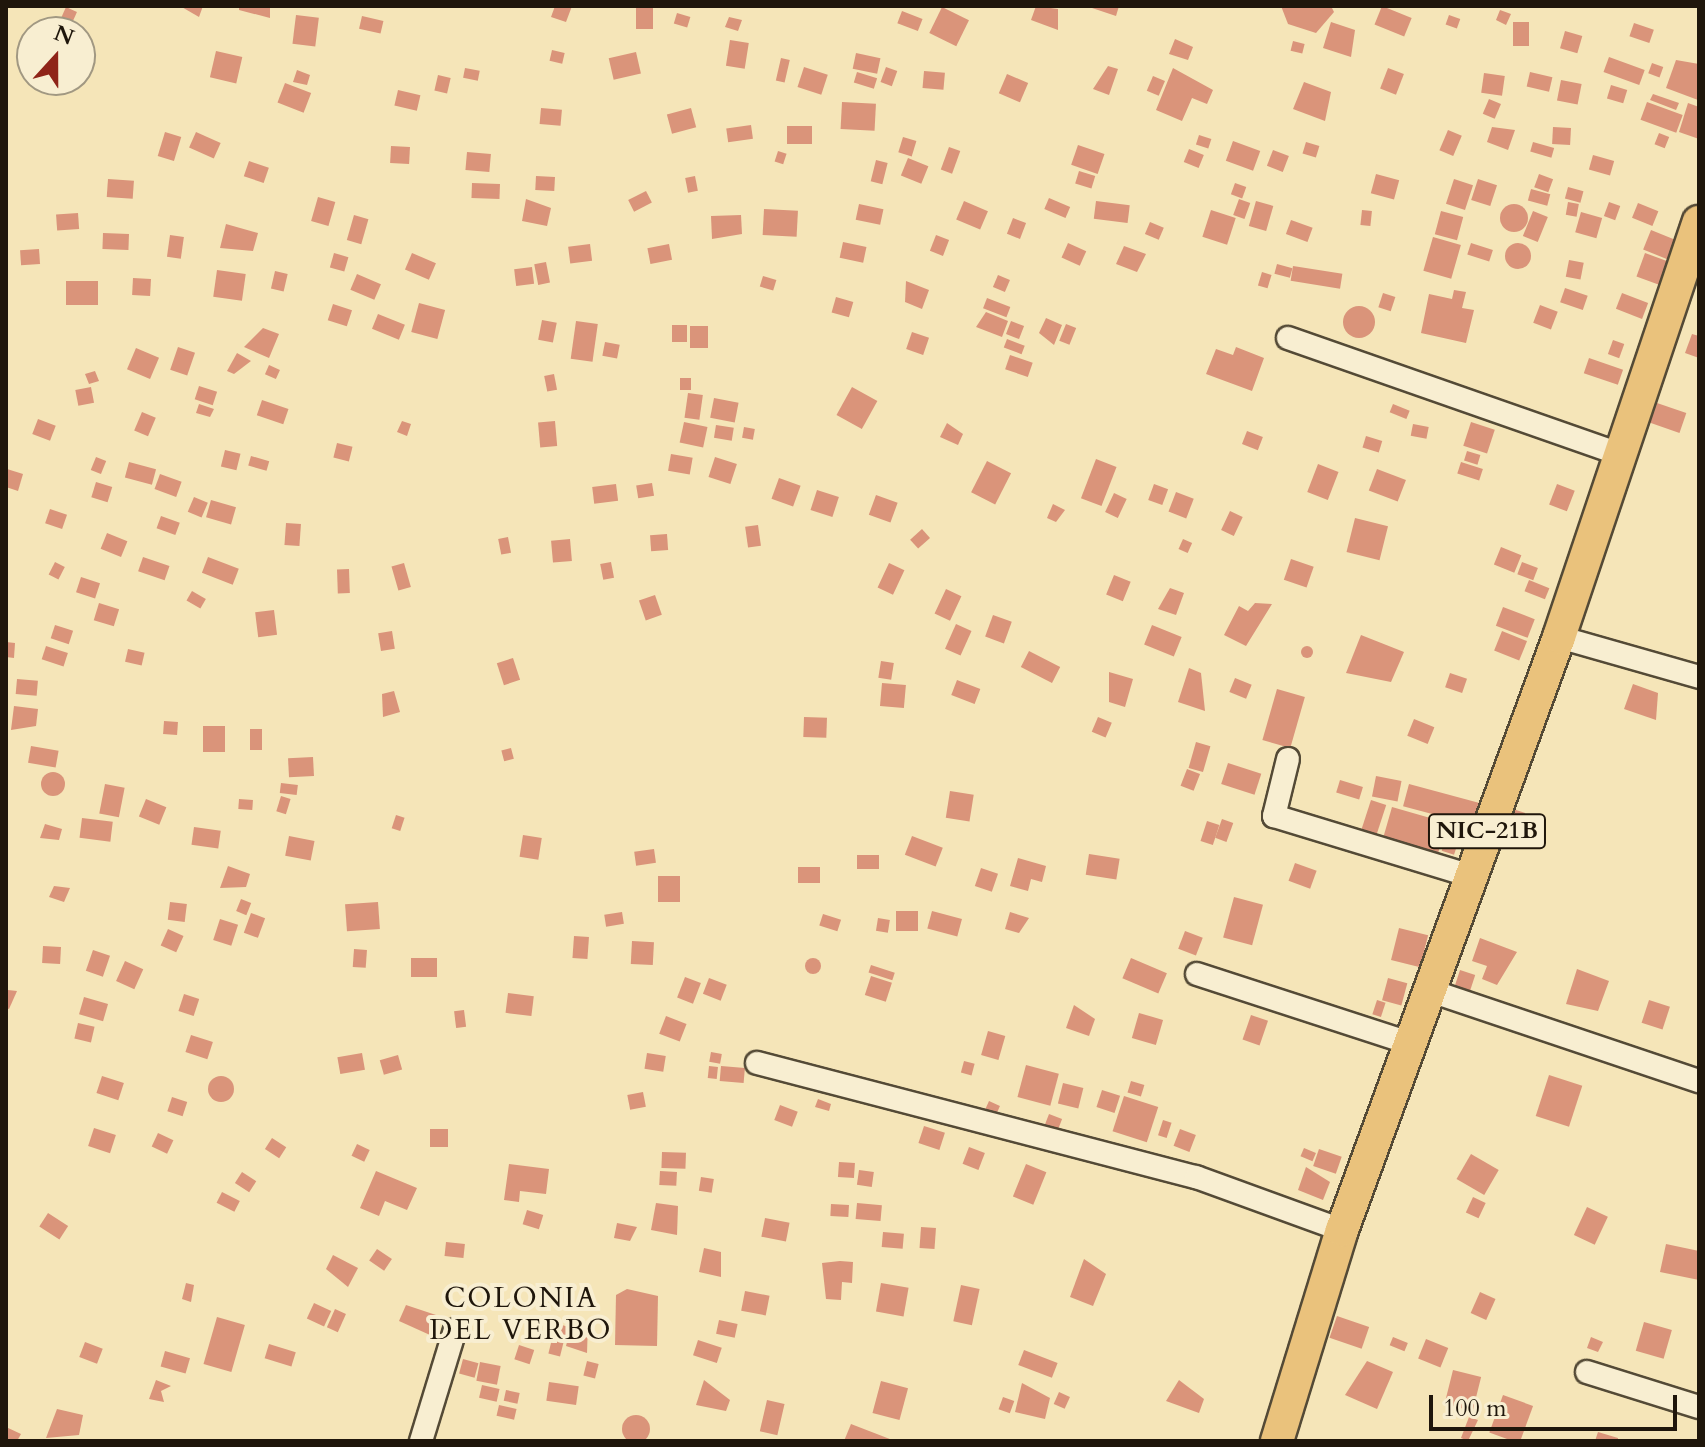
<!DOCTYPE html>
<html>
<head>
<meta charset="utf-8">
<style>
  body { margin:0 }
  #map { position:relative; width:1705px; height:1447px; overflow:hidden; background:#f5e5b8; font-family:Cardo,serif }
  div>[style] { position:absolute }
  .building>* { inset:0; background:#da947a; transform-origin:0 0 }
  .round { border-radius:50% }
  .roads { filter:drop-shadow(2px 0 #544a36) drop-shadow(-2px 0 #544a36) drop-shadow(0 2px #544a36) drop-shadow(0 -2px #544a36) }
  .minor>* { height:22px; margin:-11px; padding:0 11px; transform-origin:11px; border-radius:11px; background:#f8eed1 }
  .highway>* { height:32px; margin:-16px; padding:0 16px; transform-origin:16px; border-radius:16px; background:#eac27c }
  span { translate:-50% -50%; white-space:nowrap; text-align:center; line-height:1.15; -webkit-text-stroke:8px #f8eed1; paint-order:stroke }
  .shield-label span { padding:2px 6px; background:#f8eed1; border:2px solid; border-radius:6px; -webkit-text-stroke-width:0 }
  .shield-label { font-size:24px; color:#1f160b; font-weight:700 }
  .neighbourhood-label { font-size:28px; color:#1f160b; letter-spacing:2px }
  .frame { position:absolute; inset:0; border:8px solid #1f160b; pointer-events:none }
  .north { position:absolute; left:16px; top:16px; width:80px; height:80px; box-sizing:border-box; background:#f8eed1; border:2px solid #a19882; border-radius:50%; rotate:21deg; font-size:22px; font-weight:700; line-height:32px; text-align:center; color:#1f160b }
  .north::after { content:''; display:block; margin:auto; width:28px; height:36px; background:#8f2418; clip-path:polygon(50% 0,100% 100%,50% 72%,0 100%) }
  .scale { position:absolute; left:1429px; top:1395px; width:248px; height:36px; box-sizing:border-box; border:4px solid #1f160b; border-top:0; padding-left:10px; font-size:24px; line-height:28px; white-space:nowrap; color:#1f160b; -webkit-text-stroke:6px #f8eed1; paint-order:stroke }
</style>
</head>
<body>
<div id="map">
  <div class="building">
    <div style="clip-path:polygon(180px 6px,203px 6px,199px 17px)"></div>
    <div style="clip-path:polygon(239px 6px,270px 6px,270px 18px,239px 10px)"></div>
    <div style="clip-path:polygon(555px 6px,572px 6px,566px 22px,551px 17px)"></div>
    <div style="left:636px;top:6px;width:17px;height:23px"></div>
    <div style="clip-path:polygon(1036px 6px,1058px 9px,1058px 30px,1031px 20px)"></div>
    <div style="clip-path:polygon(1086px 6px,1119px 6px,1116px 16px)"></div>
    <div style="clip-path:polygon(1281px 6px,1331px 6px,1334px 12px,1316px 33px,1288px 24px)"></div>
    <div style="left:1382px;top:6px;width:32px;height:20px;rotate:22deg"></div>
    <div style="left:66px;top:7px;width:12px;height:22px;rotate:24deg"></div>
    <div style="left:942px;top:7px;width:30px;height:29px;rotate:26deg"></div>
    <div style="clip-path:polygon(1500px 10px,1511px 14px,1506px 25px,1496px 20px)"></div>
    <div style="left:902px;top:11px;width:22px;height:13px;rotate:21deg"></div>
    <div style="left:677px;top:13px;width:14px;height:11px;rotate:17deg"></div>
    <div style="left:296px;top:15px;width:23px;height:29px;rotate:7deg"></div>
    <div style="left:1449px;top:15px;width:12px;height:10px;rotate:20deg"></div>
    <div style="left:362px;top:16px;width:22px;height:13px;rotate:13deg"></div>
    <div style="clip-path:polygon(729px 17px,742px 20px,738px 31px,725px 27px)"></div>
    <div style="clip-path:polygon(1331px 22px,1355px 30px,1351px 57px,1323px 48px)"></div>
    <div style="left:1513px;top:22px;width:16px;height:24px"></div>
    <div style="left:1634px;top:23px;width:21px;height:14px;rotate:19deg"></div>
    <div style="left:1565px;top:31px;width:18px;height:18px;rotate:16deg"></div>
    <div style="clip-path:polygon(1175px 39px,1193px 47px,1188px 60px,1169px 54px)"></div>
    <div style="left:730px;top:40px;width:19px;height:26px;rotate:9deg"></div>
    <div style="left:1293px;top:41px;width:12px;height:10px;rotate:14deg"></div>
    <div style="left:552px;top:50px;width:13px;height:11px;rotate:13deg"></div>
    <div style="left:216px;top:51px;width:27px;height:27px;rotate:13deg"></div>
    <div style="left:636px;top:52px;width:22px;height:28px;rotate:77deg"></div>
    <div style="left:856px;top:53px;width:25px;height:16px;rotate:12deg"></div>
    <div style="left:1609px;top:57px;width:38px;height:16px;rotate:20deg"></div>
    <div style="left:781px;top:58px;width:9px;height:23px;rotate:13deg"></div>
    <div style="clip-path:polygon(1676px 60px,1699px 64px,1698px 100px,1666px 88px)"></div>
    <div style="left:1652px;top:63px;width:12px;height:11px;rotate:20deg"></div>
    <div style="clip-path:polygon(1108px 66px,1118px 69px,1109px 95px,1093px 89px)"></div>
    <div style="left:804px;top:67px;width:25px;height:21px;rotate:18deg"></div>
    <div style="left:886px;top:67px;width:12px;height:16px;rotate:20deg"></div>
    <div style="left:465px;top:68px;width:15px;height:10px;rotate:11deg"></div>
    <div style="clip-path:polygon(1173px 68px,1213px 90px,1207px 104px,1192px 98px,1182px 121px,1156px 110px)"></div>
    <div style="left:1388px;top:68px;width:17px;height:22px;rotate:21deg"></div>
    <div style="clip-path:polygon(297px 70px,310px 75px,307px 85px,293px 82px)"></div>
    <div style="left:924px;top:71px;width:21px;height:17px;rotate:5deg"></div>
    <div style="left:857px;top:72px;width:21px;height:11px;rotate:17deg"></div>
    <div style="left:1530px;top:72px;width:23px;height:15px;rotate:13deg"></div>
    <div style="left:1484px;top:73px;width:21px;height:20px;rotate:8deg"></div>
    <div style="left:1007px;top:74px;width:23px;height:21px;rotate:23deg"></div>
    <div style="left:438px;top:75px;width:13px;height:16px;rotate:13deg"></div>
    <div style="left:1153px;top:76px;width:13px;height:16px;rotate:23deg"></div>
    <div style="left:1561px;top:80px;width:21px;height:21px;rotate:11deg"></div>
    <div style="clip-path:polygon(1304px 82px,1331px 92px,1325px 121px,1293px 109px)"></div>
    <div style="left:285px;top:83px;width:28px;height:21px;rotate:21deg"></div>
    <div style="left:1611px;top:85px;width:17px;height:14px;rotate:17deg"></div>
    <div style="left:398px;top:90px;width:23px;height:16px;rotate:13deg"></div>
    <div style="clip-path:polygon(1653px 94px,1679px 103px,1676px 110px,1650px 100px)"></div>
    <div style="left:1489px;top:99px;width:13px;height:16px;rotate:23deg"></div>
    <div style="left:842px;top:102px;width:34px;height:27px;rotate:3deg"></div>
    <div style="left:1647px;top:102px;width:38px;height:19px;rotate:20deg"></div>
    <div style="clip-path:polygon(1688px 103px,1699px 107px,1699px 139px,1679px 132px)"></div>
    <div style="left:541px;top:108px;width:21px;height:16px;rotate:5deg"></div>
    <div style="left:691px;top:108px;width:20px;height:25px;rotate:75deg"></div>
    <div style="left:751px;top:125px;width:14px;height:25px;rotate:82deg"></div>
    <div style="left:787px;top:126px;width:25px;height:18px"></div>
    <div style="clip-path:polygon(1492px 127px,1515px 130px,1508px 150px,1487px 142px)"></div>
    <div style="left:1553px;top:127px;width:18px;height:17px;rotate:3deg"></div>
    <div style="left:1448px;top:130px;width:15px;height:22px;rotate:23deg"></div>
    <div style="left:165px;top:132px;width:17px;height:25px;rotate:17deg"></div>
    <div style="left:196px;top:132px;width:27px;height:17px;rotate:24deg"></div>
    <div style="left:1659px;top:133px;width:11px;height:12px;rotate:22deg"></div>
    <div style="left:1199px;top:135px;width:13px;height:10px;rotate:18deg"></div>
    <div style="left:903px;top:137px;width:14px;height:16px;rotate:17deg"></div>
    <div style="left:1233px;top:141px;width:29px;height:21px;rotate:20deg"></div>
    <div style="left:1306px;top:142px;width:14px;height:12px;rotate:17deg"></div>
    <div style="left:1533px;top:142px;width:22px;height:10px;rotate:16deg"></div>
    <div style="left:1078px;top:145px;width:28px;height:21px;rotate:19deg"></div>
    <div style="left:391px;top:146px;width:19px;height:17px;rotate:3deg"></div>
    <div style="left:949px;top:147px;width:12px;height:24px;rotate:20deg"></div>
    <div style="left:1189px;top:149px;width:16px;height:14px;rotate:22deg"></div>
    <div style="left:1273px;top:150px;width:17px;height:17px;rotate:21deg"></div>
    <div style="left:778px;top:151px;width:9px;height:11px;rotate:18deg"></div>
    <div style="left:467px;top:152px;width:24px;height:18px;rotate:5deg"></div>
    <div style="left:1593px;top:155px;width:22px;height:15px;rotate:16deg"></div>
    <div style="left:908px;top:158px;width:22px;height:19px;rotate:22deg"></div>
    <div style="left:876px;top:160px;width:12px;height:22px;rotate:14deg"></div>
    <div style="left:249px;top:161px;width:21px;height:16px;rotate:19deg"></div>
    <div style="left:1079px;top:171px;width:17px;height:13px;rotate:17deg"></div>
    <div style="left:1376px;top:174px;width:24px;height:20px;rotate:15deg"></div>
    <div style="left:1539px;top:174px;width:15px;height:14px;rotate:20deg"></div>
    <div style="left:536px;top:176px;width:19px;height:14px;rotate:3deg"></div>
    <div style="left:695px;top:176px;width:15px;height:10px;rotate:79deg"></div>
    <div style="left:108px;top:179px;width:26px;height:18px;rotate:4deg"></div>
    <div style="left:1454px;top:179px;width:20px;height:26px;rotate:18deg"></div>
    <div style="left:1478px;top:179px;width:20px;height:22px;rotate:18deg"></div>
    <div style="left:472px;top:183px;width:28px;height:15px;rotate:2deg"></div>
    <div style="left:1235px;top:183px;width:12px;height:12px;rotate:20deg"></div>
    <div style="left:1568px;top:187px;width:16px;height:12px;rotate:15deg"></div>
    <div style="left:1531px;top:189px;width:20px;height:12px;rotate:15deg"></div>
    <div style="left:646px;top:191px;width:13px;height:20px;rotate:63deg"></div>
    <div style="left:318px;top:197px;width:18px;height:25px;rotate:16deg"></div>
    <div style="left:1049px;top:198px;width:23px;height:12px;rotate:23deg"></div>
    <div style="clip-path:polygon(526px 199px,551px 208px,547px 226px,522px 221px)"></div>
    <div style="left:1239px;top:199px;width:12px;height:17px;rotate:20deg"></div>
    <div style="left:964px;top:201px;width:26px;height:20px;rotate:23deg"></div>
    <div style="left:1096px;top:201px;width:34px;height:18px;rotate:7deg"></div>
    <div style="left:1256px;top:201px;width:18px;height:26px;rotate:16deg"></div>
    <div style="left:1568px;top:202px;width:11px;height:13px;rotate:10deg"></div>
    <div style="left:1609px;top:202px;width:12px;height:15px;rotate:20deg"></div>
    <div style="left:1638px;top:203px;width:22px;height:16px;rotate:22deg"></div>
    <div style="left:859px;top:204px;width:25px;height:16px;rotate:12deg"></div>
    <div class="round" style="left:1500px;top:204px;width:28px;height:28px"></div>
    <div style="left:764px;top:209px;width:34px;height:26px;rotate:3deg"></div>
    <div style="left:1211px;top:210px;width:26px;height:28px;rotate:18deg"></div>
    <div style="left:1362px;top:210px;width:10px;height:15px;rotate:6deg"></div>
    <div style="left:1441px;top:211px;width:23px;height:24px;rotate:15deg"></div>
    <div style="left:1533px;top:211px;width:16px;height:27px;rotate:22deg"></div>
    <div style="left:1581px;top:212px;width:22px;height:21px;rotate:16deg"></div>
    <div style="left:78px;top:213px;width:16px;height:22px;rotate:86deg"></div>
    <div style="left:354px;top:215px;width:15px;height:26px;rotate:16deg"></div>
    <div style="clip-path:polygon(741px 215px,742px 234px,712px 239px,711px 216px)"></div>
    <div style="left:1013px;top:218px;width:14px;height:17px;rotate:21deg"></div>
    <div style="left:1291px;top:220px;width:23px;height:15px;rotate:20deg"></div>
    <div style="left:1150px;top:222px;width:15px;height:13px;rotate:23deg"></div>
    <div style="clip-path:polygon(226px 224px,258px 233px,253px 251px,220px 248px)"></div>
    <div style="left:1651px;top:230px;width:32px;height:21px;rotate:22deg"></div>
    <div style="left:103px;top:233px;width:26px;height:16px;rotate:2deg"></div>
    <div style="left:170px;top:235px;width:14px;height:22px;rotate:8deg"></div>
    <div style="left:936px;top:235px;width:14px;height:17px;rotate:21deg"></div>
    <div style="left:1433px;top:237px;width:29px;height:35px;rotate:16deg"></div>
    <div style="left:843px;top:242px;width:24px;height:16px;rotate:12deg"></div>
    <div style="left:1068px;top:243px;width:20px;height:16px;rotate:24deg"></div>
    <div style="left:1471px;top:243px;width:23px;height:12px;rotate:18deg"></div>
    <div class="round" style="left:1505px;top:243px;width:26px;height:26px"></div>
    <div style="left:590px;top:244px;width:17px;height:22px;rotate:83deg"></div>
    <div style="left:669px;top:244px;width:16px;height:22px;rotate:79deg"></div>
    <div style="clip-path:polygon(1124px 246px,1146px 254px,1137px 272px,1116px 264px)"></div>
    <div style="left:39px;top:249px;width:15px;height:19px;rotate:86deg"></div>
    <div style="left:334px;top:253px;width:15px;height:15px;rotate:16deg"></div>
    <div style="left:412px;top:253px;width:26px;height:18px;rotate:23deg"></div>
    <div style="left:1645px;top:253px;width:32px;height:25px;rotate:20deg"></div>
    <div style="left:1569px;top:260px;width:15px;height:17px;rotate:11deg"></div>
    <div style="left:546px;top:262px;width:21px;height:12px;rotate:79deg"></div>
    <div style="left:1277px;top:264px;width:16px;height:10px;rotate:15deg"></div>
    <div style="left:1293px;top:266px;width:50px;height:15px;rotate:9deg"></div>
    <div style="left:532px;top:267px;width:17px;height:18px;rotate:83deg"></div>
    <div style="left:217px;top:270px;width:29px;height:27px;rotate:8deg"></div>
    <div style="left:275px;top:271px;width:13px;height:18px;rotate:13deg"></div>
    <div style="left:1262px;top:272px;width:10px;height:14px;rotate:17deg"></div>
    <div style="left:357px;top:274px;width:26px;height:17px;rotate:23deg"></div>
    <div style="left:998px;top:275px;width:13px;height:13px;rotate:23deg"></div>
    <div style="left:763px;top:276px;width:14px;height:11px;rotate:17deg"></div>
    <div style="left:133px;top:278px;width:18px;height:17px;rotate:3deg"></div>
    <div style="left:66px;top:281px;width:32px;height:24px"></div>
    <div style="clip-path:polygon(906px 281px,929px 290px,922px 309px,905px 302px)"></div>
    <div style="left:1565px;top:288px;width:24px;height:15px;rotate:19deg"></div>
    <div style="clip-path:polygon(1454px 290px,1466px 292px,1462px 308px,1474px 310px,1466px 343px,1421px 333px,1429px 294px,1452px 299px)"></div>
    <div style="left:1383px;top:293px;width:13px;height:15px;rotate:18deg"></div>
    <div style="left:1622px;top:293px;width:28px;height:17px;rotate:21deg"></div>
    <div style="left:836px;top:297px;width:18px;height:16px;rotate:16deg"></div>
    <div style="left:987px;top:298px;width:25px;height:11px;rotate:21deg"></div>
    <div style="left:419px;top:303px;width:27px;height:30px;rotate:15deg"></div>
    <div style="left:333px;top:304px;width:20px;height:17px;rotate:18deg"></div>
    <div style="left:1540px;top:305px;width:19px;height:19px;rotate:21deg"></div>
    <div class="round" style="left:1343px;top:306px;width:32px;height:32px"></div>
    <div style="clip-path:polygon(986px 312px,1008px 321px,1002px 337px,976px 327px)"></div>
    <div style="left:378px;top:314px;width:29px;height:16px;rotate:22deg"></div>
    <div style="clip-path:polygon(1046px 318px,1062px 325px,1054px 345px,1039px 333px)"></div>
    <div style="left:542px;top:320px;width:15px;height:20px;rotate:11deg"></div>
    <div style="left:576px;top:321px;width:22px;height:38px;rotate:8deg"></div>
    <div style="left:1011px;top:321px;width:14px;height:14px;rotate:21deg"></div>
    <div style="left:1066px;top:324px;width:11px;height:18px;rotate:22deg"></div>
    <div style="left:672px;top:325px;width:15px;height:17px"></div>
    <div style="left:690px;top:326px;width:18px;height:22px"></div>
    <div style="clip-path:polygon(263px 328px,279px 334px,269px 358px,244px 347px)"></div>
    <div style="left:912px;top:332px;width:18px;height:18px;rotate:19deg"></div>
    <div style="clip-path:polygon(1692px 334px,1699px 336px,1699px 358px,1685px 353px)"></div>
    <div style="left:1007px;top:339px;width:19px;height:9px;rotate:21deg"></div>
    <div style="left:1613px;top:340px;width:12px;height:15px;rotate:20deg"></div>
    <div style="left:605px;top:342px;width:15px;height:14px;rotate:11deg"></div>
    <div style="left:178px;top:347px;width:18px;height:24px;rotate:19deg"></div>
    <div style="clip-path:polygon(1236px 347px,1264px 358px,1252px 391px,1206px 374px,1216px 349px,1233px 355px)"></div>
    <div style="left:136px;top:348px;width:25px;height:23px;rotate:23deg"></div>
    <div style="clip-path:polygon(237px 353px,251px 361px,234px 374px,227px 371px)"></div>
    <div style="left:1010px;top:355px;width:24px;height:15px;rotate:19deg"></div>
    <div style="left:1589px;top:358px;width:36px;height:16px;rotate:19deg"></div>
    <div style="left:269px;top:365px;width:12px;height:10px;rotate:24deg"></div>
    <div style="clip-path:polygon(95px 371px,99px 381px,89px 384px,85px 374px)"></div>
    <div style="left:554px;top:374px;width:16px;height:10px;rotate:79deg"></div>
    <div style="left:680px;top:378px;width:11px;height:12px"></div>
    <div style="left:199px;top:386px;width:19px;height:14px;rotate:18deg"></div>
    <div style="left:91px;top:387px;width:16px;height:16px;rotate:79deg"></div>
    <div style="left:852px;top:387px;width:29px;height:32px;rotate:29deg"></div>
    <div style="left:688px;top:393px;width:15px;height:25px;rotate:8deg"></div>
    <div style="left:714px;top:398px;width:25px;height:20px;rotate:11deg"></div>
    <div style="left:262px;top:400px;width:28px;height:16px;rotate:19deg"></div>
    <div style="left:1657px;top:403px;width:31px;height:21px;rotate:19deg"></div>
    <div style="clip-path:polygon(199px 404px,214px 409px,210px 417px,196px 413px)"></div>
    <div style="left:1393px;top:404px;width:18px;height:9px;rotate:22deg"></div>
    <div style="left:142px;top:412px;width:15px;height:20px;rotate:23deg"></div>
    <div style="left:38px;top:419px;width:19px;height:16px;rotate:21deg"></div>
    <div style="clip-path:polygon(402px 421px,411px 424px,407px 436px,397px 432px)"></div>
    <div style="left:555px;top:421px;width:25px;height:17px;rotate:85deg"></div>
    <div style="left:684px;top:422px;width:24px;height:21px;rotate:12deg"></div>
    <div style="left:1471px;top:422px;width:25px;height:25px;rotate:18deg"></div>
    <div style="clip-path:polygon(947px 423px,963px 434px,958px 445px,940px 437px)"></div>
    <div style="left:1413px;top:424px;width:16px;height:12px;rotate:11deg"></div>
    <div style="left:716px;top:425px;width:18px;height:13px;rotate:9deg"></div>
    <div style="left:744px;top:427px;width:11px;height:11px;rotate:10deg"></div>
    <div style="left:1247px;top:431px;width:17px;height:14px;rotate:21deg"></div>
    <div style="left:1366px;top:436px;width:17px;height:12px;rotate:17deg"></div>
    <div style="left:337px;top:443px;width:16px;height:15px;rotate:14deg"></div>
    <div style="left:225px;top:450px;width:16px;height:17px;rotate:14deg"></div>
    <div style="left:1467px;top:451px;width:14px;height:10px;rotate:17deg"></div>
    <div style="left:671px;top:454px;width:22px;height:17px;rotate:10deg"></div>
    <div style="left:251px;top:456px;width:19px;height:10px;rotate:16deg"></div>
    <div style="left:96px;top:457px;width:11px;height:14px;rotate:22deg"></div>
    <div style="left:715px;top:457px;width:23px;height:21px;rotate:18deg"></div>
    <div style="left:1096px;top:459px;width:22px;height:42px;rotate:21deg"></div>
    <div style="left:987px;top:461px;width:27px;height:35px;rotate:27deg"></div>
    <div style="left:129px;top:462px;width:28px;height:16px;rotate:15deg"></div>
    <div style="left:1461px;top:462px;width:23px;height:12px;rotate:18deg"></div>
    <div style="left:1318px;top:464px;width:22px;height:30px;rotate:21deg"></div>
    <div style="clip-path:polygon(7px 469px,23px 474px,18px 491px,6px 487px)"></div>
    <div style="left:1377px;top:469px;width:31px;height:23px;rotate:21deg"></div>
    <div style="left:160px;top:474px;width:23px;height:16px;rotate:20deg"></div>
    <div style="left:779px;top:478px;width:23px;height:22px;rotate:20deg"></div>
    <div style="left:96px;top:482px;width:17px;height:16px;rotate:17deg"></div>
    <div style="left:652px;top:483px;width:13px;height:16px;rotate:81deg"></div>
    <div style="left:616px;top:484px;width:17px;height:24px;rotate:83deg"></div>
    <div style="left:1154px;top:484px;width:15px;height:17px;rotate:20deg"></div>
    <div style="left:1557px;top:484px;width:19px;height:22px;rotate:21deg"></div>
    <div style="left:817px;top:490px;width:23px;height:21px;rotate:18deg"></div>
    <div style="left:1176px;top:492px;width:19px;height:21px;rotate:21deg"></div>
    <div style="left:1114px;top:493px;width:14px;height:21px;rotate:25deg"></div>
    <div style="left:876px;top:495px;width:23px;height:21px;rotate:20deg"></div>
    <div style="left:194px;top:497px;width:15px;height:16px;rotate:23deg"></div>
    <div style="left:211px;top:500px;width:26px;height:18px;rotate:16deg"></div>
    <div style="clip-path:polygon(1053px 504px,1065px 510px,1056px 522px,1047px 518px)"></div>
    <div style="left:50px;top:509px;width:18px;height:15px;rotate:19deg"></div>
    <div style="left:1230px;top:511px;width:14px;height:21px;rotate:25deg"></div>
    <div style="left:161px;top:516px;width:20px;height:13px;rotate:20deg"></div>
    <div style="left:1355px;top:518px;width:34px;height:35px;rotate:14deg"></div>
    <div style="left:286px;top:523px;width:15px;height:22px;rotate:4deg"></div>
    <div style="left:758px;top:525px;width:21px;height:13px;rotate:82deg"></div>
    <div style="left:922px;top:529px;width:12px;height:16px;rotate:48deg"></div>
    <div style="left:107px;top:533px;width:22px;height:17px;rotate:22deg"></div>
    <div style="left:667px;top:534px;width:16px;height:17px;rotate:86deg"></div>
    <div style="left:508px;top:537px;width:16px;height:10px;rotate:79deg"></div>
    <div style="left:570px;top:539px;width:22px;height:19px;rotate:85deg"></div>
    <div style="left:1183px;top:539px;width:10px;height:11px;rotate:24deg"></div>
    <div style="left:1501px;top:547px;width:22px;height:19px;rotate:22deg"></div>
    <div style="left:143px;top:557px;width:28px;height:15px;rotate:19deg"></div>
    <div style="left:208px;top:557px;width:33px;height:17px;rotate:21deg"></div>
    <div style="left:1291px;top:559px;width:24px;height:22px;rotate:19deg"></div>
    <div style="left:55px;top:562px;width:11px;height:14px;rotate:27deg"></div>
    <div style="left:611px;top:562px;width:16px;height:11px;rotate:79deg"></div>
    <div style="left:1522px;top:562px;width:17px;height:13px;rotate:21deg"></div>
    <div style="left:404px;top:563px;width:25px;height:13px;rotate:74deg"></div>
    <div style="left:889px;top:563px;width:17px;height:27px;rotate:25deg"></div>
    <div style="left:349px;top:569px;width:24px;height:12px;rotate:88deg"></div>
    <div style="left:1114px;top:575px;width:18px;height:21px;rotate:22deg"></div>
    <div style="left:81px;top:577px;width:20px;height:16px;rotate:18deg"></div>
    <div style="left:1529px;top:580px;width:22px;height:12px;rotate:22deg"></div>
    <div style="clip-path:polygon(1170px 588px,1184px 593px,1176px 615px,1158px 609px)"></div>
    <div style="left:946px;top:589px;width:17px;height:27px;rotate:25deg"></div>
    <div style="left:192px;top:591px;width:16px;height:11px;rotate:30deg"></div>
    <div style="left:655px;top:595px;width:21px;height:17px;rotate:71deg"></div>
    <div style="left:99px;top:603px;width:21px;height:18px;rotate:17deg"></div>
    <div style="clip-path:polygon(1255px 603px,1272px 604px,1246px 646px,1224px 635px,1239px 606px,1248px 611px)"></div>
    <div style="left:1503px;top:607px;width:34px;height:20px;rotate:21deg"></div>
    <div style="left:274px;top:610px;width:25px;height:19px;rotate:83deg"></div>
    <div style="left:993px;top:615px;width:20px;height:23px;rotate:20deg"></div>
    <div style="left:956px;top:624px;width:17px;height:27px;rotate:24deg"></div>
    <div style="left:55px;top:625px;width:19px;height:14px;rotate:18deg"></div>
    <div style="left:1152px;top:625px;width:32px;height:21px;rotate:22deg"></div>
    <div style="left:392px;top:631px;width:18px;height:14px;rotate:81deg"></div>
    <div style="left:1502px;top:631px;width:27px;height:21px;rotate:22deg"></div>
    <div style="clip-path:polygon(1361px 635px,1404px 652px,1391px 682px,1346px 673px)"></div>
    <div style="clip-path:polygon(6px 642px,15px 643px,14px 658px,6px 657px)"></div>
    <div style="left:46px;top:646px;width:23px;height:14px;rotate:18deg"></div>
    <div class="round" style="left:1301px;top:646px;width:12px;height:12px"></div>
    <div style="left:128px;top:649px;width:17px;height:13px;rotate:13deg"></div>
    <div style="left:1029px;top:651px;width:35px;height:18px;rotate:27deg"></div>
    <div style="left:513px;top:658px;width:23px;height:17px;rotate:72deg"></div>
    <div style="left:881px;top:661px;width:13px;height:17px;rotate:9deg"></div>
    <div style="clip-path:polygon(1189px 668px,1201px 673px,1205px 711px,1178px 702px)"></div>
    <div style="clip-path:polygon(1109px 672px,1133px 679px,1125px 707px,1109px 702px)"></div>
    <div style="left:1450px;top:673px;width:18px;height:15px;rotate:19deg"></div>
    <div style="left:1235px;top:678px;width:18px;height:15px;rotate:22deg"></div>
    <div style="left:17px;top:679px;width:21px;height:15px;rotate:5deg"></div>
    <div style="left:957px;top:680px;width:25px;height:16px;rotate:21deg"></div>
    <div style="left:882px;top:683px;width:24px;height:23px;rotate:5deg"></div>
    <div style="clip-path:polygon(1633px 684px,1658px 693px,1656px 720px,1624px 709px)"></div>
    <div style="left:1277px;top:689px;width:29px;height:53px;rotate:16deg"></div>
    <div style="clip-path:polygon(394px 691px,400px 712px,383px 717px,382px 694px)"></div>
    <div style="clip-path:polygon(14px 706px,38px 709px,36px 726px,11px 730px)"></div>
    <div style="left:804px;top:717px;width:23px;height:20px;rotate:2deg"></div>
    <div style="left:1098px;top:717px;width:15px;height:16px;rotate:23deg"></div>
    <div style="left:1414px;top:719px;width:22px;height:18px;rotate:22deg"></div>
    <div style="left:164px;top:721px;width:14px;height:13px;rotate:4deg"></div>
    <div style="left:203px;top:726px;width:22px;height:26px"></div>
    <div style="left:250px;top:729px;width:12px;height:21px"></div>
    <div style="left:1196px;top:742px;width:15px;height:27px;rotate:16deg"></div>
    <div style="left:31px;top:746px;width:28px;height:17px;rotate:10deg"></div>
    <div style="left:511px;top:748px;width:11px;height:10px;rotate:75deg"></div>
    <div style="left:313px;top:757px;width:19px;height:25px;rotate:87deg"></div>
    <div style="left:1228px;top:763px;width:35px;height:22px;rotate:18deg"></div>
    <div style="left:1187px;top:769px;width:14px;height:18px;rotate:21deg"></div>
    <div class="round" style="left:41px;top:772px;width:24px;height:24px"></div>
    <div style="left:1376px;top:776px;width:26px;height:21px;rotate:11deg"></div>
    <div style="left:1340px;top:780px;width:24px;height:13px;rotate:17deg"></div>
    <div style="left:281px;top:783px;width:17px;height:10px;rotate:7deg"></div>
    <div style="left:105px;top:784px;width:20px;height:30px;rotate:11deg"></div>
    <div style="left:1409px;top:784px;width:73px;height:23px;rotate:15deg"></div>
    <div style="left:950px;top:791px;width:24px;height:27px;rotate:9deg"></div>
    <div style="left:281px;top:796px;width:10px;height:16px;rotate:17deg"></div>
    <div style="left:146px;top:799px;width:22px;height:19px;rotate:22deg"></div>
    <div style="left:239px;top:799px;width:14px;height:10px;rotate:4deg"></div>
    <div style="left:1371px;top:800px;width:16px;height:33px;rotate:18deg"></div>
    <div style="left:1392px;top:807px;width:57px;height:34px;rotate:16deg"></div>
    <div style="left:1510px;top:808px;width:16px;height:23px;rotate:18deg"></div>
    <div style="left:396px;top:815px;width:9px;height:14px;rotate:18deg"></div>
    <div style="left:82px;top:818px;width:31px;height:20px;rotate:7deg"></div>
    <div style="left:1222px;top:819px;width:12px;height:20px;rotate:20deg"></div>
    <div style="left:1207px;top:821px;width:13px;height:21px;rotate:18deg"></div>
    <div style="clip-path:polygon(45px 824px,62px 829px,59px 840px,40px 838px)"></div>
    <div style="left:1450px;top:825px;width:13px;height:27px;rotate:18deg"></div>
    <div style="left:194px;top:827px;width:27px;height:18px;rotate:8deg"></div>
    <div style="left:523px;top:835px;width:19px;height:22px;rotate:9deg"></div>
    <div style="left:289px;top:836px;width:26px;height:20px;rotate:11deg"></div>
    <div style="left:912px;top:836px;width:33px;height:20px;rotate:21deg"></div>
    <div style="left:654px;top:849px;width:14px;height:20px;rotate:82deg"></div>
    <div style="left:1089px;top:854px;width:31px;height:21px;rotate:9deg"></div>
    <div style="left:857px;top:855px;width:22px;height:14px"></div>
    <div style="clip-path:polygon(1018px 858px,1046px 866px,1042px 882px,1031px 879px,1028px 891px,1010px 886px)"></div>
    <div style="left:1295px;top:863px;width:23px;height:19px;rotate:20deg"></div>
    <div style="clip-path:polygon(228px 866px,250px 874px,246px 887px,220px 888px)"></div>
    <div style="left:798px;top:867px;width:22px;height:16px"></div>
    <div style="left:981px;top:868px;width:18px;height:19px;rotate:19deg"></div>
    <div style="left:658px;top:876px;width:22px;height:26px"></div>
    <div style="clip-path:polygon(54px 886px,70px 888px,64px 902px,49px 897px)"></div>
    <div style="left:1234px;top:897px;width:30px;height:42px;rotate:15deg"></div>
    <div style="left:241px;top:899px;width:11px;height:13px;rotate:22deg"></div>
    <div style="left:170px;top:902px;width:17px;height:18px;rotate:7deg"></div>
    <div style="left:378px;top:902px;width:27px;height:33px;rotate:86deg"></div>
    <div style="left:896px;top:911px;width:22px;height:20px"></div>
    <div style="left:932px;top:911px;width:31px;height:18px;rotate:15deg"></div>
    <div style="left:622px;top:912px;width:12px;height:18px;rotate:81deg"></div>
    <div style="clip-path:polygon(1010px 912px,1029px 918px,1019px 933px,1005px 929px)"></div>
    <div style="left:251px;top:913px;width:15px;height:21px;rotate:20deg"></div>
    <div style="left:823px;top:914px;width:19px;height:12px;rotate:18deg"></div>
    <div style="left:878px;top:918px;width:12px;height:13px;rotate:9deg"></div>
    <div style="left:220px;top:919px;width:19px;height:22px;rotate:18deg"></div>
    <div style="left:1399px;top:928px;width:30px;height:33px;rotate:14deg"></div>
    <div style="left:168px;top:929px;width:17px;height:18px;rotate:24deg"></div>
    <div style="left:1185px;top:931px;width:19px;height:19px;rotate:21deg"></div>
    <div style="left:574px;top:936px;width:15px;height:22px;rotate:4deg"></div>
    <div style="clip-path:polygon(1480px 938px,1517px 952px,1497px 985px,1482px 979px,1487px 966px,1472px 961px)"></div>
    <div style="left:632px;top:941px;width:22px;height:23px;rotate:3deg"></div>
    <div style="left:43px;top:946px;width:18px;height:17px;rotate:3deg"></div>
    <div style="left:354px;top:949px;width:13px;height:18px;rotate:4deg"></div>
    <div style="left:93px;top:950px;width:18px;height:22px;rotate:19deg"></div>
    <div class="round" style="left:805px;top:958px;width:16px;height:16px"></div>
    <div style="left:437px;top:958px;width:19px;height:26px;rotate:90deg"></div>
    <div style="left:1131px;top:958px;width:39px;height:22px;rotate:23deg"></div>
    <div style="left:125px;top:961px;width:20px;height:22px;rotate:24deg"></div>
    <div style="left:871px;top:965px;width:25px;height:8px;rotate:18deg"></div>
    <div style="clip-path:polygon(1577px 969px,1609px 981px,1598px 1011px,1566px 1004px)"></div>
    <div style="left:1460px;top:970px;width:16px;height:18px;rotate:18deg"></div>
    <div style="left:871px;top:976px;width:22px;height:20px;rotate:18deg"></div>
    <div style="left:685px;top:977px;width:17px;height:22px;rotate:21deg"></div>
    <div style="left:709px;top:978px;width:19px;height:17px;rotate:21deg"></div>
    <div style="left:1388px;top:978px;width:20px;height:23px;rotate:15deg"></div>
    <div style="clip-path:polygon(8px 990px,17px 991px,9px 1009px,6px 1008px)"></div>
    <div style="left:508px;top:993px;width:26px;height:20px;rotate:7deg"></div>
    <div style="left:184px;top:994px;width:16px;height:18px;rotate:18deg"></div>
    <div style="left:84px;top:997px;width:25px;height:18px;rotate:16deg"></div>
    <div style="left:1377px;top:1000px;width:9px;height:15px;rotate:18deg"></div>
    <div style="left:1649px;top:1000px;width:22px;height:24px;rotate:18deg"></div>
    <div style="clip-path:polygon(1074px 1005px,1095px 1019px,1089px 1036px,1066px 1028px)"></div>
    <div style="left:464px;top:1010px;width:17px;height:10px;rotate:83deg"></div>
    <div style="left:1139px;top:1013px;width:25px;height:26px;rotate:16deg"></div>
    <div style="left:1251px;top:1015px;width:18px;height:26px;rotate:19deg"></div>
    <div style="left:666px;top:1016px;width:22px;height:19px;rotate:21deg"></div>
    <div style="left:78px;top:1023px;width:17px;height:16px;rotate:13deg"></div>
    <div style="left:988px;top:1031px;width:18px;height:25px;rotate:16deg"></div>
    <div style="left:191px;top:1035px;width:23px;height:18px;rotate:18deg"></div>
    <div style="left:711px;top:1052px;width:11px;height:10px;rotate:10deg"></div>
    <div style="left:362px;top:1053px;width:17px;height:25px;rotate:80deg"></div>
    <div style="left:647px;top:1053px;width:19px;height:16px;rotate:9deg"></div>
    <div style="left:398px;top:1055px;width:15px;height:19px;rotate:74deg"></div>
    <div style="left:964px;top:1061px;width:11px;height:12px;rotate:15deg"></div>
    <div style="left:1026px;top:1065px;width:34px;height:33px;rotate:15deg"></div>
    <div style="left:709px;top:1066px;width:9px;height:12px;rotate:6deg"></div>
    <div style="left:721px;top:1066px;width:24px;height:15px;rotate:5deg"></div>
    <div style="left:1549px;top:1075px;width:35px;height:43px;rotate:18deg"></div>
    <div class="round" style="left:208px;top:1076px;width:26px;height:26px"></div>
    <div style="left:102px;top:1076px;width:23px;height:18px;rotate:18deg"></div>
    <div style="left:1131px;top:1081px;width:14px;height:12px;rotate:17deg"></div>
    <div style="left:1063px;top:1083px;width:21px;height:21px;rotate:14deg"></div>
    <div style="left:1102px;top:1090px;width:19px;height:18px;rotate:18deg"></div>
    <div style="left:643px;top:1092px;width:15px;height:16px;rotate:79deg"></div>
    <div style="left:1124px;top:1096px;width:36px;height:37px;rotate:18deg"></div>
    <div style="left:172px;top:1097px;width:16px;height:15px;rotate:18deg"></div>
    <div style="clip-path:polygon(818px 1099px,831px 1104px,829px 1111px,815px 1107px)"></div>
    <div style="left:989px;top:1101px;width:12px;height:14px;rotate:24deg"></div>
    <div style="left:780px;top:1105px;width:19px;height:16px;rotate:21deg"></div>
    <div style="left:1049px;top:1114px;width:14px;height:12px;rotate:21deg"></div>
    <div style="left:1163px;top:1120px;width:9px;height:16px;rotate:18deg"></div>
    <div style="left:924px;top:1126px;width:22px;height:18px;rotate:18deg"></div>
    <div style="left:94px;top:1128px;width:23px;height:19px;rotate:18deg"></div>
    <div style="left:430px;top:1129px;width:18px;height:18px"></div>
    <div style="left:1180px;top:1129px;width:17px;height:18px;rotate:21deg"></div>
    <div style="left:158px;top:1133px;width:17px;height:15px;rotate:25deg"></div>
    <div style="left:272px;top:1138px;width:17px;height:13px;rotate:33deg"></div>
    <div style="left:357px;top:1144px;width:14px;height:13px;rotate:25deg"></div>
    <div style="left:969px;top:1147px;width:17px;height:18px;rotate:21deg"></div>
    <div style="left:1304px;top:1148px;width:13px;height:9px;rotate:23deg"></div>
    <div style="left:1319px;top:1149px;width:24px;height:18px;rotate:19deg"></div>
    <div style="left:662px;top:1152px;width:24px;height:16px;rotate:2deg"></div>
    <div style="left:1471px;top:1154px;width:32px;height:29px;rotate:30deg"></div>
    <div style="left:839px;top:1162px;width:16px;height:15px;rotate:4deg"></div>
    <div style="clip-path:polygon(509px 1164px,549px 1169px,546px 1194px,520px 1191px,519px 1202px,504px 1200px)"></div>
    <div style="left:1026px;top:1164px;width:22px;height:35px;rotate:22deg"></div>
    <div style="clip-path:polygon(1306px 1167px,1330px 1182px,1323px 1200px,1298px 1190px)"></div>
    <div style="left:859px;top:1170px;width:15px;height:15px;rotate:8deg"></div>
    <div style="clip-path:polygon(376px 1171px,417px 1188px,407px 1210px,385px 1201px,379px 1216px,360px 1208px)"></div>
    <div style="left:660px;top:1171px;width:17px;height:14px;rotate:3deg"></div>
    <div style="left:242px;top:1172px;width:17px;height:13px;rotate:33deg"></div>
    <div style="left:701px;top:1177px;width:13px;height:14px;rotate:9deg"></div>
    <div style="left:222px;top:1192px;width:20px;height:12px;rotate:27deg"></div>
    <div style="left:1473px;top:1197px;width:14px;height:17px;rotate:25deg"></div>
    <div style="clip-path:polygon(656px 1203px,678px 1206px,677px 1235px,651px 1230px)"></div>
    <div style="left:857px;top:1203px;width:25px;height:16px;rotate:5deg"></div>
    <div style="left:831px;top:1204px;width:18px;height:12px;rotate:3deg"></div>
    <div style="left:1587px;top:1207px;width:23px;height:31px;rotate:25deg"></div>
    <div style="left:527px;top:1210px;width:17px;height:15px;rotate:17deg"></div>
    <div style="left:48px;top:1213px;width:24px;height:16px;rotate:33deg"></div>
    <div style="left:765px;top:1218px;width:25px;height:19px;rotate:11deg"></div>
    <div style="clip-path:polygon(617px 1223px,637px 1227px,630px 1241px,614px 1238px)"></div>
    <div style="left:921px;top:1227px;width:15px;height:21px;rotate:4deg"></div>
    <div style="left:883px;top:1232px;width:21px;height:15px;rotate:5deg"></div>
    <div style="left:446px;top:1242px;width:19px;height:14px;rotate:6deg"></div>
    <div style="clip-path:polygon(1666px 1244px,1699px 1251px,1699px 1280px,1660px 1272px)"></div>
    <div style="clip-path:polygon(704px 1248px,721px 1252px,721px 1277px,699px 1272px)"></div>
    <div style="left:377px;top:1249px;width:18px;height:14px;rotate:34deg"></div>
    <div style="clip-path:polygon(333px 1255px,358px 1268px,348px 1287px,326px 1269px)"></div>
    <div style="clip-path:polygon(1084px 1259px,1106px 1274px,1093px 1306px,1070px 1297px)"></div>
    <div style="clip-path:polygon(840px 1261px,853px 1262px,852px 1283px,842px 1282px,841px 1300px,826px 1299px,822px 1263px)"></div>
    <div style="clip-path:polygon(186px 1283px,194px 1285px,191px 1302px,182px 1299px)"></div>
    <div style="left:881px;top:1283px;width:28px;height:29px;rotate:10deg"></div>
    <div style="left:961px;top:1285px;width:19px;height:37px;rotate:12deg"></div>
    <div style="clip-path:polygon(627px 1289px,658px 1296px,657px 1346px,615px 1345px,616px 1295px)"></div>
    <div style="left:745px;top:1291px;width:25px;height:20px;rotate:11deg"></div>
    <div style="left:1480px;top:1292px;width:17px;height:23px;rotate:24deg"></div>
    <div style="left:314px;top:1303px;width:19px;height:17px;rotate:25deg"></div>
    <div style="clip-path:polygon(406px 1305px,439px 1316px,430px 1335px,399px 1321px)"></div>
    <div style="left:335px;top:1309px;width:12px;height:20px;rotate:24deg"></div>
    <div style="left:1337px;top:1316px;width:34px;height:23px;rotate:19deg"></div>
    <div style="left:217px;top:1317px;width:29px;height:49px;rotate:16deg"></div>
    <div style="clip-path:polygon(573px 1319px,588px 1323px,587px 1353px,566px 1346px)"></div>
    <div style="left:719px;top:1320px;width:19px;height:14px;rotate:12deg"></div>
    <div style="left:1644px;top:1322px;width:29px;height:30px;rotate:16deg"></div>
    <div style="clip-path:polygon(558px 1324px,569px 1327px,565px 1338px,554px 1335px)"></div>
    <div style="left:1393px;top:1337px;width:16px;height:9px;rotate:22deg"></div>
    <div style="clip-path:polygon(1591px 1337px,1603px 1342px,1598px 1352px,1587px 1348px)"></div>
    <div style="left:552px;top:1339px;width:12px;height:15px;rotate:14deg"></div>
    <div style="left:1426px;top:1339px;width:24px;height:21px;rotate:22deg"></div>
    <div style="left:698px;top:1340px;width:25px;height:16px;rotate:18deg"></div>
    <div style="left:85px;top:1342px;width:19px;height:16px;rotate:21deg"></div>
    <div style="left:269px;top:1344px;width:28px;height:15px;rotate:17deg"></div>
    <div style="left:519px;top:1345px;width:16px;height:15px;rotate:18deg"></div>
    <div style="left:1024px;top:1350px;width:36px;height:16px;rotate:21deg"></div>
    <div style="left:165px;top:1351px;width:26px;height:16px;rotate:16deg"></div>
    <div style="left:463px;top:1359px;width:16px;height:15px;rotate:15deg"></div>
    <div style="left:587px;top:1361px;width:12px;height:15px;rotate:14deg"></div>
    <div style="clip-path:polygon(1367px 1361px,1393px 1372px,1377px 1409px,1345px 1395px)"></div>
    <div style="left:480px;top:1362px;width:21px;height:19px;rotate:11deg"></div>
    <div style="left:1453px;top:1370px;width:29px;height:35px;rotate:14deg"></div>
    <div style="clip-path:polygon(156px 1380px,171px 1386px,161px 1391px,164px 1402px,149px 1399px)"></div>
    <div style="clip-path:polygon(704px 1380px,730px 1400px,726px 1411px,696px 1405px)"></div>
    <div style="clip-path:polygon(1179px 1380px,1204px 1399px,1199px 1413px,1166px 1401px)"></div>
    <div style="left:881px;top:1381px;width:28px;height:33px;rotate:15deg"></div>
    <div style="left:549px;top:1382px;width:30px;height:19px;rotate:8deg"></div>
    <div style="clip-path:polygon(1022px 1383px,1050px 1398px,1045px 1419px,1015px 1412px)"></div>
    <div style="left:482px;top:1385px;width:18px;height:13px;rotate:13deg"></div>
    <div style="left:506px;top:1390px;width:14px;height:11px;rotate:12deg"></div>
    <div style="left:1059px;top:1392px;width:12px;height:13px;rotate:24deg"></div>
    <div style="left:1503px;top:1395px;width:32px;height:40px;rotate:20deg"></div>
    <div style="left:1003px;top:1397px;width:12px;height:13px;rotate:20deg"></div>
    <div style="left:767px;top:1400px;width:18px;height:32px;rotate:13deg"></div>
    <div style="left:499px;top:1405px;width:18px;height:11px;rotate:13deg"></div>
    <div style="clip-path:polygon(57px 1409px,83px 1415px,79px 1435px,46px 1438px)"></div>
    <div class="round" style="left:622px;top:1415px;width:28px;height:28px"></div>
    <div style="clip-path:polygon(1469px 1417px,1478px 1420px,1468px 1441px,1461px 1438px)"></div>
    <div style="clip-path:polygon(851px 1424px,895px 1441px,844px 1441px)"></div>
    <div style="clip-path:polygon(6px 1427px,21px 1434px,17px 1441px,6px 1441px)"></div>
    <div style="clip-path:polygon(1598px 1432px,1618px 1438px,1618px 1441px,1595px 1441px)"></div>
  </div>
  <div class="roads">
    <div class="minor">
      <div style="left:1288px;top:338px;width:355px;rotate:19.3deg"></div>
      <div style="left:1559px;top:637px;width:146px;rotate:15.9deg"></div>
      <div style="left:1288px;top:759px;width:59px;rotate:103.8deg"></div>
      <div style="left:1274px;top:816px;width:207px;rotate:16.9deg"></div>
      <div style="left:1197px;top:974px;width:226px;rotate:18deg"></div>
      <div style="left:1431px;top:991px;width:283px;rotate:18.6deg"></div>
      <div style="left:757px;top:1063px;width:454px;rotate:14.6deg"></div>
      <div style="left:1196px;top:1177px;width:155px;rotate:20deg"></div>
      <div style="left:1587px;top:1372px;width:117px;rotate:17.4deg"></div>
      <div style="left:421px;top:1441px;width:116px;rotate:-73deg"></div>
    </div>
    <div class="highway">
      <div style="left:1277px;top:1441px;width:221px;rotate:-72.9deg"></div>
      <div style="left:1342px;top:1230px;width:631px;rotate:-69.9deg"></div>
      <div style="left:1559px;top:637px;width:438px;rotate:-71.4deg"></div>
    </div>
  </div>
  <div class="shield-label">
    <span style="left:1487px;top:831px">NIC-21B</span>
  </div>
  <div class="neighbourhood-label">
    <span style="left:521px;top:1314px">COLONIA<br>DEL VERBO</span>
  </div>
  <div class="frame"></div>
  <div class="north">N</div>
  <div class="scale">100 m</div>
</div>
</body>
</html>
